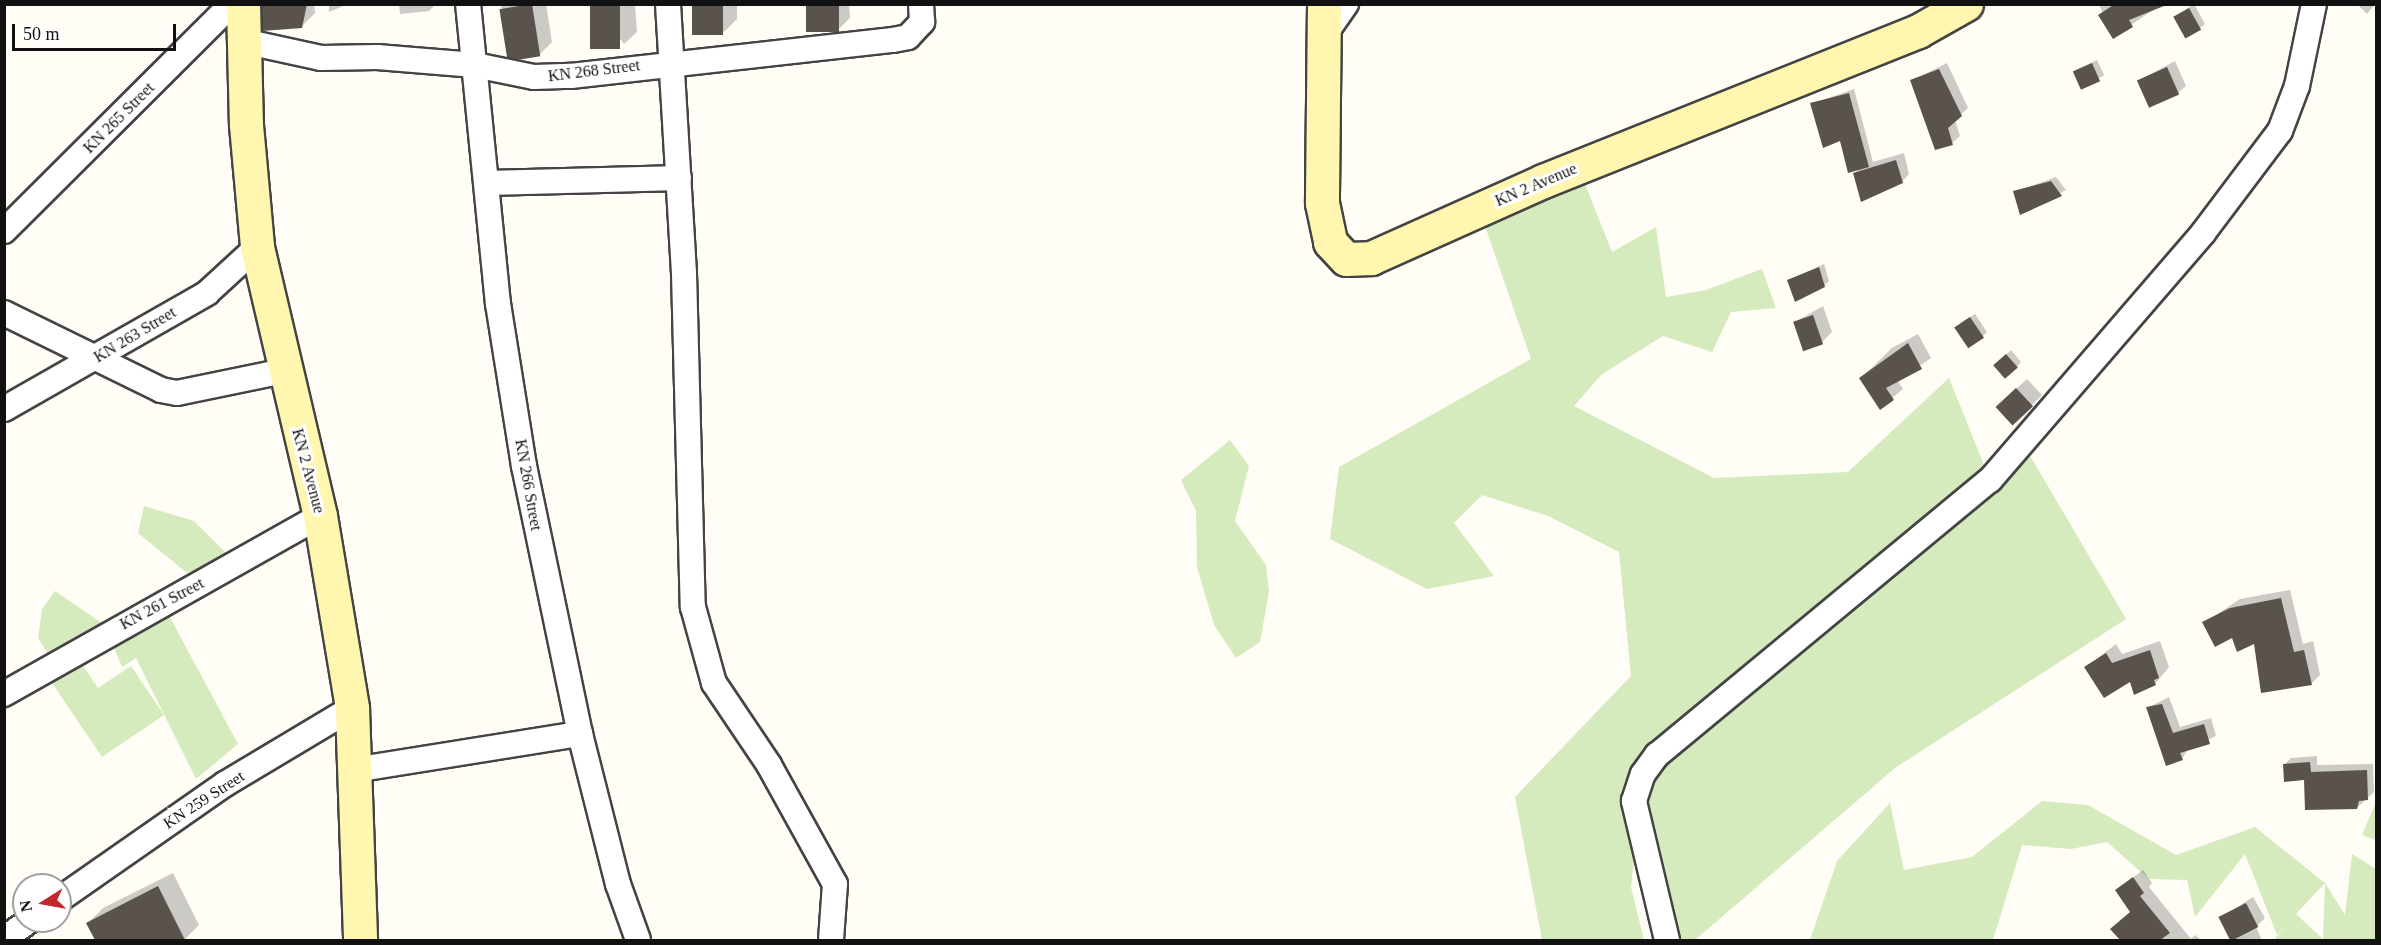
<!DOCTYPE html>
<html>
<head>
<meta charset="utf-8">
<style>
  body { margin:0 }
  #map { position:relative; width:2381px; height:945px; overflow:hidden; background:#fffdf5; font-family:"Times New Roman",serif }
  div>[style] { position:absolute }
  .green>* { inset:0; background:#d5ebbd }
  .shadow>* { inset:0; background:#0003; transform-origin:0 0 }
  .building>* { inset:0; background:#5a524d; transform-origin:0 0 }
  .roads { filter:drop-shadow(2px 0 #444) drop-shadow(-2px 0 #444) drop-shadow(0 2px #444) drop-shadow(0 -2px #444) }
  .minor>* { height:24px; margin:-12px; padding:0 12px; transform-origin:12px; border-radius:12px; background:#fff }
  .secondary>* { height:33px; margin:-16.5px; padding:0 16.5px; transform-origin:16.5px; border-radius:16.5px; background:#fff6b0 }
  span { translate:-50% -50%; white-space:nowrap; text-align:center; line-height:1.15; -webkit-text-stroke:6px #fff; paint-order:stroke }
  .street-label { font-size:16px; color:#111 }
  .frame { position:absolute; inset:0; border:6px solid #111; pointer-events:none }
  .north { position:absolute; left:12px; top:873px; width:60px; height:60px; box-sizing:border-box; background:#fff; border:2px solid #a0a0a0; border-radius:50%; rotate:259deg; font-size:16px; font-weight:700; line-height:24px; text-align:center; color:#111 }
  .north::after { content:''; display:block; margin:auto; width:21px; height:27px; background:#c4262e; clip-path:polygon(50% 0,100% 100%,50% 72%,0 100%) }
  .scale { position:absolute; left:12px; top:24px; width:164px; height:27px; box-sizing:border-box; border:3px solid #111; border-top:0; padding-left:8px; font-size:18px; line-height:21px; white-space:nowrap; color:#111; -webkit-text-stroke:4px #fff; paint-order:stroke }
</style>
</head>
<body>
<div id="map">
  <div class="green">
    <div style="clip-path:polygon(1585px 184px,1612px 252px,1656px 227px,1666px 297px,1706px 290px,1762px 269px,1776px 308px,1731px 312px,1712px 352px,1663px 336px,1602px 374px,1574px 406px,1714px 478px,1848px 472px,1949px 378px,1988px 475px,2022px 442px,2126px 619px,1895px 768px,1695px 940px,1667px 940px,1643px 779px,1631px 887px,1644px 940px,1542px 940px,1515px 797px,1631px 676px,1619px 552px,1548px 516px,1482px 495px,1454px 523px,1494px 576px,1427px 589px,1330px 539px,1339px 467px,1531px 359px,1485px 226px)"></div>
    <div style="clip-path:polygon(1230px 440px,1249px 466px,1235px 521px,1266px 565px,1269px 592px,1260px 642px,1236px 658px,1214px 625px,1197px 567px,1196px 511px,1181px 480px)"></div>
    <div style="clip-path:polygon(144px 506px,194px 521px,228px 555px,187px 573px,138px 533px)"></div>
    <div style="clip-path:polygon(55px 591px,103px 624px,48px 654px,38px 638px,42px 609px)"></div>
    <div style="clip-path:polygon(165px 608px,238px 744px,196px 779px,136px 658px,122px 667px,111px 641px)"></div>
    <div style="clip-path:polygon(79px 660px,98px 688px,131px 666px,164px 715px,102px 757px,50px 680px)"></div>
    <div style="clip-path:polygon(evenodd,2042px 801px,2088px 805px,2176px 855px,2255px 827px,2325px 883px,2345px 915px,2352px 854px,2376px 869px,2376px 940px,2274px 940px,2287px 924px,2277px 935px,2245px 854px,2195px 917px,2187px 880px,2149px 879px,2107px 842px,2071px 849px,2022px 845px,1993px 940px,1810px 940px,1837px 861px,1890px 803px,1904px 870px,1972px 857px,2042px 801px,2324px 884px,2325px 884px,2323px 939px,2296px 914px,2324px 884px)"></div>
    <div style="clip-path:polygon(2376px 802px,2376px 840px,2362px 835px)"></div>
  </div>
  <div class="shadow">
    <div style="clip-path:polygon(262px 4px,314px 4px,315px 13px,301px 27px,264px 29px)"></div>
    <div style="clip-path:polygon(329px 4px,348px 4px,329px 12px)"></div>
    <div style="clip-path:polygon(399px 4px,436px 4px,429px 11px,400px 14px)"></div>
    <div style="clip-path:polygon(501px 4px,546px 4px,552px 42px,539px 55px,508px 56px)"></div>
    <div style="clip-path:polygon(593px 4px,635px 4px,637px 32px,624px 44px)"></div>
    <div style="clip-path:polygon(694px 4px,737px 4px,737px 19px,724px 32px)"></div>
    <div style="clip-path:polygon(808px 4px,849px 4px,850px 18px,840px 28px)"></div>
    <div style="clip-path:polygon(2099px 4px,2162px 4px,2113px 37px)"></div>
    <div style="clip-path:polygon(2194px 4px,2205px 24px,2200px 28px,2175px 17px)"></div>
    <div style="clip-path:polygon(2357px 4px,2375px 4px,2367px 14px)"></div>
    <div style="left:2097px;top:60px;width:17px;height:26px;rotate:65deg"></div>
    <div style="clip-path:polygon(2175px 61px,2186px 86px,2178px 93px,2138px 81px)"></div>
    <div style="clip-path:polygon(1947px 63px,1968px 108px,1955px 120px,1960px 136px,1952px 143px,1911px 81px)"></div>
    <div style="clip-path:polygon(1854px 89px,1873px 162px,1904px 153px,1909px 174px,1902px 182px,1855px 173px,1860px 168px,1812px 104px)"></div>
    <div style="clip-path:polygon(2056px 177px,2066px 190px,2021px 213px,2015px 192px)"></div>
    <div style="clip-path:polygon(1824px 264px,1829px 281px,1824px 286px,1788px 281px)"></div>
    <div style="clip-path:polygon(1823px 306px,1832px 332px,1822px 342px,1795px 322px)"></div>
    <div style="clip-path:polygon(1975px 314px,1987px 332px,1983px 336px,1960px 323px)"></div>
    <div style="clip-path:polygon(1918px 334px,1931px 358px,1898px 381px,1903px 389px,1880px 408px,1861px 378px,1892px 348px)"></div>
    <div style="clip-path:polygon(2011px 350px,2021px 362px,2017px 367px,1995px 365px)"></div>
    <div style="clip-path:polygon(2027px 379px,2042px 395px,2032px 405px,2007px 397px)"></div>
    <div style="clip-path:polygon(2290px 590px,2303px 644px,2313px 641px,2320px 675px,2311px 684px,2256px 642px,2204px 623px,2240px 599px)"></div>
    <div style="clip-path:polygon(2160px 641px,2169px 667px,2155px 684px,2086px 667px,2116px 644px,2122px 654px)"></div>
    <div style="clip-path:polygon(2169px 697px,2180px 727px,2211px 718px,2216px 736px,2188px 749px,2182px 759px,2147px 708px)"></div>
    <div style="clip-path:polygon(2317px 756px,2317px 765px,2373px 764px,2374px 792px,2357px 808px,2284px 765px,2291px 758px)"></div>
    <div style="clip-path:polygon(2143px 870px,2152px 883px,2149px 887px,2191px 939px,2195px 935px,2201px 940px,2122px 940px,2112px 929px,2132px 911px,2117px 890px)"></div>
    <div style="clip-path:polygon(173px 873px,199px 925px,184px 940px,97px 940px,88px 923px,103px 908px)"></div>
    <div style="clip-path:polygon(2253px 897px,2265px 918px,2256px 927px,2262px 940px,2233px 940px,2220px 918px)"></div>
  </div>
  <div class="building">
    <div style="clip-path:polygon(262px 4px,307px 4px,302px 28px,262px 31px)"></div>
    <div style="left:532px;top:4px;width:53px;height:33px;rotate:81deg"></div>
    <div style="left:590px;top:4px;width:30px;height:45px"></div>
    <div style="left:692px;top:4px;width:31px;height:31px"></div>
    <div style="left:806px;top:4px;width:33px;height:28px"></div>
    <div style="clip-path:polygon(2115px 4px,2164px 4px,2164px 6px,2129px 20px,2133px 27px,2113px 39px,2098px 15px)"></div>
    <div style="left:2189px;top:8px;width:25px;height:18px;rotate:61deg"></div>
    <div style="left:2092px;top:63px;width:20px;height:21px;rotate:66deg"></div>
    <div style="left:2167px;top:67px;width:30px;height:33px;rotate:66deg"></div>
    <div style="clip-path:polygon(1939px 69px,1962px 116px,1948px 128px,1953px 145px,1935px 150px,1910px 80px)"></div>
    <div style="clip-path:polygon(1849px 93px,1869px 167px,1848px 173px,1840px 141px,1823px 148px,1810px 103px)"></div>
    <div style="clip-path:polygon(1896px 160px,1903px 183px,1861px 202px,1853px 173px)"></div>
    <div style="clip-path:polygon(2051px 181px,2062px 196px,2020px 215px,2013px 191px)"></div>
    <div style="clip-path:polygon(1819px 267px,1825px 287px,1795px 302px,1787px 280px)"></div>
    <div style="left:1813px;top:315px;width:31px;height:21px;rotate:71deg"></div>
    <div style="left:1970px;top:317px;width:25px;height:19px;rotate:56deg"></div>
    <div style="clip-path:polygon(1908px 343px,1922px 369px,1886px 388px,1894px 400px,1880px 410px,1859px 378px)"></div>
    <div style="left:2006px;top:354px;width:18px;height:17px;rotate:49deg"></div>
    <div style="left:2016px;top:388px;width:25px;height:28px;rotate:47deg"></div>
    <div style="clip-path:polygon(2281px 598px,2294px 652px,2304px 650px,2312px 685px,2261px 693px,2254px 644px,2237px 652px,2232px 638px,2215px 647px,2202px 622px,2230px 608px)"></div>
    <div style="clip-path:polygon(2150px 650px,2159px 678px,2154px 680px,2156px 685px,2134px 695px,2130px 682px,2104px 698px,2084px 667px,2106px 653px,2112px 663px)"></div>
    <div style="clip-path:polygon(2162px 704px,2173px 733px,2204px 724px,2210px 744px,2180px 753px,2183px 760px,2166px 766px,2146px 707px)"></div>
    <div style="clip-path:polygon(2310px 762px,2311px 772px,2367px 770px,2368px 800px,2359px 801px,2357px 809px,2305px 810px,2304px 780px,2284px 782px,2283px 764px)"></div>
    <div style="clip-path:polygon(2133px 877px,2144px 893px,2140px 896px,2170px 933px,2160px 940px,2120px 940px,2110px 929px,2130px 912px,2115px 890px)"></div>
    <div style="clip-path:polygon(158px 886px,185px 940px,95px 940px,86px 923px)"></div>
    <div style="left:2246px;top:903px;width:27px;height:31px;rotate:63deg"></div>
  </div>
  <div class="roads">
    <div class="minor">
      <div style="left:668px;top:4px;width:269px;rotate:86.6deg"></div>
      <div style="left:684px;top:273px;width:334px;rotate:88.5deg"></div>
      <div style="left:693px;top:607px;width:79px;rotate:74.6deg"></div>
      <div style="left:714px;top:683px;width:99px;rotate:56.1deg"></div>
      <div style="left:769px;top:765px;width:136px;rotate:61deg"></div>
      <div style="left:835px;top:884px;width:56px;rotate:94.1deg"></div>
      <div style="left:1325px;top:34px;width:37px;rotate:-55deg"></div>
      <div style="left:243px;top:41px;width:80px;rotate:12.3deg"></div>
      <div style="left:321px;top:58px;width:56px;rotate:-1deg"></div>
      <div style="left:377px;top:57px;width:98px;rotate:4.7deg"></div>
      <div style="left:475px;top:65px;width:60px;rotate:11.5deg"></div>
      <div style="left:534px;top:77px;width:37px;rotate:-2deg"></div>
      <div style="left:571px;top:76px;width:324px;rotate:-6.4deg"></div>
      <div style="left:893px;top:40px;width:15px;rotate:-11deg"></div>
      <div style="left:908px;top:37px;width:21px;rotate:-47deg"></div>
      <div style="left:922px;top:22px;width:18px;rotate:-93deg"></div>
      <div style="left:489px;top:183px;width:190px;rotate:-1.5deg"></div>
      <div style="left:4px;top:231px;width:322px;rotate:-44.9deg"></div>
      <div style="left:4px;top:313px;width:175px;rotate:26.1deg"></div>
      <div style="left:161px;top:390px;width:16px;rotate:11deg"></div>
      <div style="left:177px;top:393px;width:109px;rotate:-11.6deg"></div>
      <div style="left:4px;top:409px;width:234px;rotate:-29.7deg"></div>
      <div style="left:207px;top:293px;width:68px;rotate:-42.6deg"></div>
      <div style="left:4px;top:694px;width:363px;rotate:-29.4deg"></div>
      <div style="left:580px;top:734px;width:155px;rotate:75.8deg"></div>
      <div style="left:618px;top:884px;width:59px;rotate:70.3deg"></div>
      <div style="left:354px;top:770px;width:229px;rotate:-9.1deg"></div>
      <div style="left:580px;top:734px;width:274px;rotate:-101.8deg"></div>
      <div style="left:524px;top:466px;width:164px;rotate:-99.1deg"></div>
      <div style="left:498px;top:304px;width:301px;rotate:-95.7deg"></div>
      <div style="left:60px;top:899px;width:201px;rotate:-34.9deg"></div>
      <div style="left:225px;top:784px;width:148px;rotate:-30.9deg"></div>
      <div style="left:4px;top:939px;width:31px;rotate:-36deg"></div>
      <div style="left:1667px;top:940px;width:143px;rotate:-103.4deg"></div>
      <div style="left:1634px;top:801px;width:28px;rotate:-72deg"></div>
      <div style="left:1643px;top:774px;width:24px;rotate:-54deg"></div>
      <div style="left:1657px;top:755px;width:432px;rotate:-39.6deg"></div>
      <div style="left:1990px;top:480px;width:326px;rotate:-49.2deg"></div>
      <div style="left:2203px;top:233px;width:128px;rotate:-53deg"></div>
      <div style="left:2280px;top:131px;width:48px;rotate:-69.3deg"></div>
      <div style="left:2297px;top:86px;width:84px;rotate:-78.3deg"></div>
    </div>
    <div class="secondary">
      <div style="left:243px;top:4px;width:121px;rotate:88.6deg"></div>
      <div style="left:246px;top:125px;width:122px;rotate:84.8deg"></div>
      <div style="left:257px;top:247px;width:276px;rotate:76.8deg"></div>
      <div style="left:320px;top:516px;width:195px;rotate:80.5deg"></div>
      <div style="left:352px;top:708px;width:232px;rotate:88deg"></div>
      <div style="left:1324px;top:4px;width:199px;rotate:90.6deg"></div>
      <div style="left:1322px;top:203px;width:40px;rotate:78deg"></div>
      <div style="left:1330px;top:242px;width:23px;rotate:47deg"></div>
      <div style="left:1346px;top:259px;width:25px;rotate:-2deg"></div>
      <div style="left:1371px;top:258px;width:188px;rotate:-24.1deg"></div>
      <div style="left:1543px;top:181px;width:404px;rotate:-21.8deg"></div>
      <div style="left:1918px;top:31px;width:55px;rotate:-29.4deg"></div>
    </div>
  </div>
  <div class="street-label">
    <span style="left:594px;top:71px;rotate:-7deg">KN 268 Street</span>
    <span style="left:119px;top:118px;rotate:-45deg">KN 265 Street</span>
    <span style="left:1536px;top:185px;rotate:-23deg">KN 2 Avenue</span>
    <span style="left:135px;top:335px;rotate:-31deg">KN 263 Street</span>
    <span style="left:308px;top:471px;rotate:75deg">KN 2 Avenue</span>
    <span style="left:528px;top:485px;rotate:80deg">KN 266 Street</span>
    <span style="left:162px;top:604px;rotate:-28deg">KN 261 Street</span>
    <span style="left:204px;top:800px;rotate:-33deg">KN 259 Street</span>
  </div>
  <div class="frame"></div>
  <div class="north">N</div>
  <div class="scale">50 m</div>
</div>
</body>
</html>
